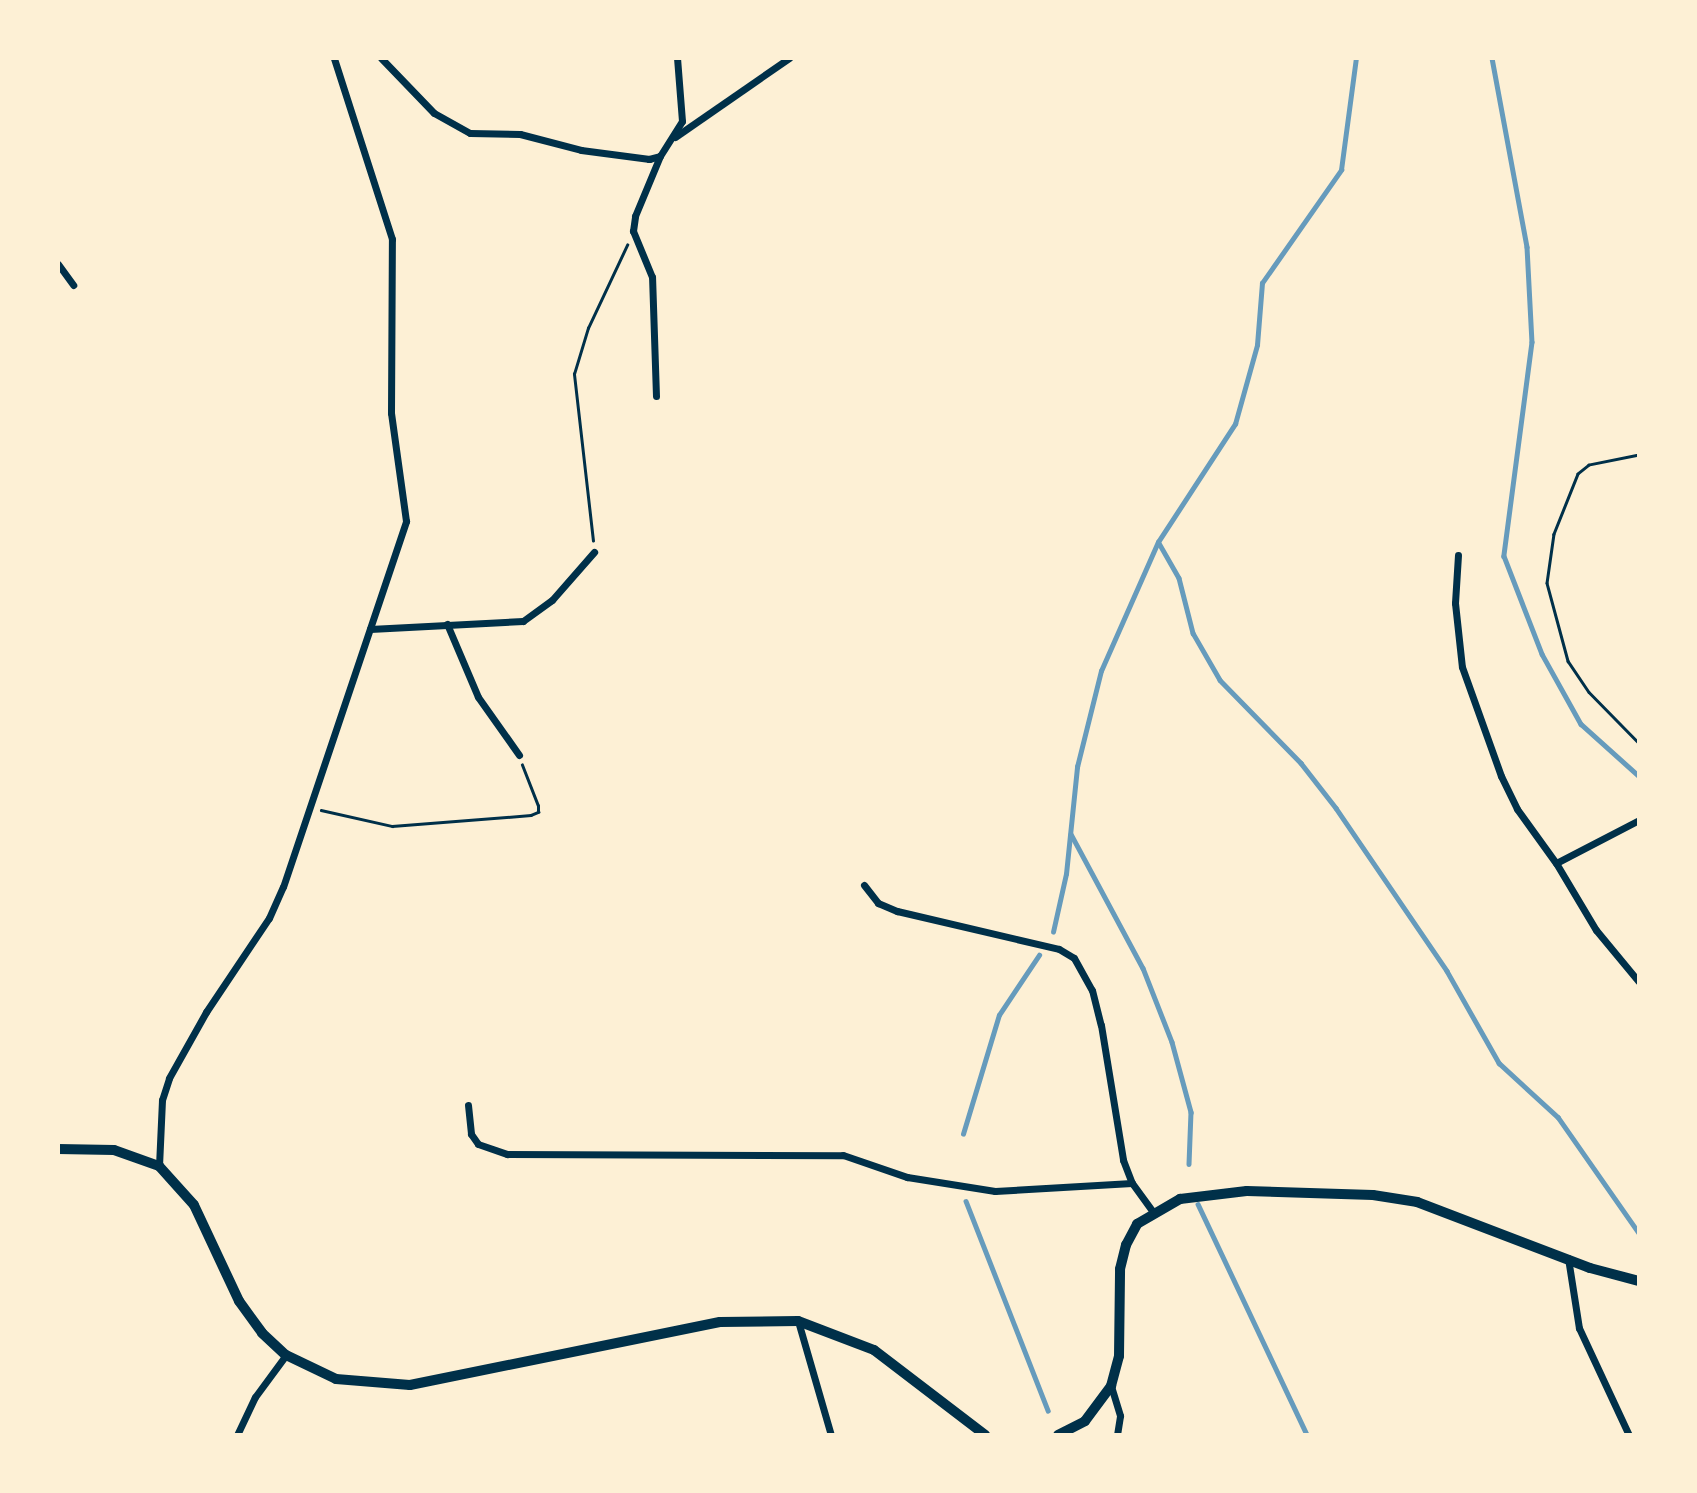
<!DOCTYPE html>
<html>
<head>
<meta charset="utf-8">
<style>
  body { margin:0 }
  #map { position:relative; width:1697px; height:1493px; overflow:hidden; background:#fdf0d5; font-family:Montserrat,sans-serif }
  div>[style] { position:absolute }
  .stream>* { height:4.5px; margin:-2.25px; padding:0 2.25px; transform-origin:2.25px; border-radius:2.25px; background:#669bbc }
  .path>* { height:2.5px; margin:-1.25px; padding:0 1.25px; transform-origin:1.25px; border-radius:1.25px; background:#003049 }
  .minor>* { height:7px; margin:-3.5px; padding:0 3.5px; transform-origin:3.5px; border-radius:3.5px; background:#003049 }
  .tertiary>* { height:10px; margin:-5px; padding:0 5px; transform-origin:5px; border-radius:5px; background:#003049 }
  span { translate:-50% -50%; white-space:nowrap; text-align:center; line-height:1.15; -webkit-text-stroke:7px #fdf0d5; paint-order:stroke }
  .frame { position:absolute; inset:0; border:60px solid #fdf0d5; pointer-events:none }
</style>
</head>
<body>
<div id="map">
  <div class="stream">
    <div style="left:1492px;top:58px;width:192px;rotate:79.5deg"></div>
    <div style="left:1527px;top:247px;width:95px;rotate:87deg"></div>
    <div style="left:1532px;top:342px;width:216px;rotate:97.5deg"></div>
    <div style="left:1504px;top:556px;width:105px;rotate:68.8deg"></div>
    <div style="left:1542px;top:654px;width:80px;rotate:60.9deg"></div>
    <div style="left:1581px;top:724px;width:78px;rotate:41.9deg"></div>
    <div style="left:1159px;top:543px;width:40px;rotate:60.3deg"></div>
    <div style="left:1179px;top:578px;width:57px;rotate:75.7deg"></div>
    <div style="left:1193px;top:633px;width:54px;rotate:60.1deg"></div>
    <div style="left:1220px;top:680px;width:116px;rotate:45.7deg"></div>
    <div style="left:1301px;top:763px;width:57px;rotate:52.1deg"></div>
    <div style="left:1336px;top:808px;width:197px;rotate:55.7deg"></div>
    <div style="left:1447px;top:971px;width:106px;rotate:60.5deg"></div>
    <div style="left:1499px;top:1063px;width:80px;rotate:42.5deg"></div>
    <div style="left:1558px;top:1117px;width:141px;rotate:55.1deg"></div>
    <div style="left:1071px;top:834px;width:152px;rotate:61.8deg"></div>
    <div style="left:1143px;top:968px;width:79px;rotate:68.6deg"></div>
    <div style="left:1172px;top:1042px;width:73px;rotate:74.8deg"></div>
    <div style="left:1191px;top:1112px;width:52px;rotate:92.2deg"></div>
    <div style="left:1053px;top:932px;width:59px;rotate:-77.4deg"></div>
    <div style="left:1066px;top:874px;width:108px;rotate:-84.1deg"></div>
    <div style="left:1077px;top:767px;width:99px;rotate:-76deg"></div>
    <div style="left:1101px;top:671px;width:141px;rotate:-66.2deg"></div>
    <div style="left:1158px;top:542px;width:141px;rotate:-56.9deg"></div>
    <div style="left:1235px;top:424px;width:82px;rotate:-74.4deg"></div>
    <div style="left:1257px;top:345px;width:62px;rotate:-85.4deg"></div>
    <div style="left:1262px;top:283px;width:138px;rotate:-55deg"></div>
    <div style="left:1341px;top:170px;width:113px;rotate:-82.4deg"></div>
    <div style="left:963px;top:1134px;width:124px;rotate:-73.2deg"></div>
    <div style="left:999px;top:1015px;width:72px;rotate:-56.3deg"></div>
    <div style="left:966px;top:1201px;width:225px;rotate:68.6deg"></div>
    <div style="left:1198px;top:1204px;width:255px;rotate:64.7deg"></div>
  </div>
  <div class="path">
    <div style="left:1639px;top:455px;width:51px;rotate:168.7deg"></div>
    <div style="left:1589px;top:465px;width:14px;rotate:141deg"></div>
    <div style="left:1578px;top:474px;width:65px;rotate:111.8deg"></div>
    <div style="left:1554px;top:534px;width:49px;rotate:98.1deg"></div>
    <div style="left:1547px;top:583px;width:81px;rotate:74.9deg"></div>
    <div style="left:1568px;top:661px;width:37px;rotate:56deg"></div>
    <div style="left:1589px;top:692px;width:71px;rotate:45.6deg"></div>
    <div style="left:593px;top:541px;width:168px;rotate:-96.5deg"></div>
    <div style="left:574px;top:374px;width:48px;rotate:-73.1deg"></div>
    <div style="left:588px;top:328px;width:92px;rotate:-64.8deg"></div>
    <div style="left:321px;top:810px;width:73px;rotate:12.7deg"></div>
    <div style="left:392px;top:826px;width:139px;rotate:-4.5deg"></div>
    <div style="left:531px;top:815px;width:8px;rotate:-23deg"></div>
    <div style="left:538px;top:812px;width:6px;rotate:-90deg"></div>
    <div style="left:538px;top:806px;width:44px;rotate:-111.3deg"></div>
  </div>
  <div class="minor">
    <div style="left:381px;top:58px;width:76px;rotate:46.1deg"></div>
    <div style="left:434px;top:113px;width:41px;rotate:29.1deg"></div>
    <div style="left:470px;top:133px;width:50px;rotate:1.1deg"></div>
    <div style="left:520px;top:134px;width:63px;rotate:14.7deg"></div>
    <div style="left:581px;top:150px;width:69px;rotate:7.5deg"></div>
    <div style="left:649px;top:159px;width:11px;rotate:-15deg"></div>
    <div style="left:660px;top:156px;width:41px;rotate:-57.8deg"></div>
    <div style="left:682px;top:121px;width:63px;rotate:-94.5deg"></div>
    <div style="left:675px;top:137px;width:139px;rotate:-34.7deg"></div>
    <div style="left:58px;top:264px;width:26px;rotate:54deg"></div>
    <div style="left:656px;top:396px;width:119px;rotate:-91.9deg"></div>
    <div style="left:652px;top:277px;width:50px;rotate:-112.4deg"></div>
    <div style="left:633px;top:231px;width:15px;rotate:-82deg"></div>
    <div style="left:635px;top:216px;width:65px;rotate:-67.4deg"></div>
    <div style="left:1458px;top:555px;width:48px;rotate:93.6deg"></div>
    <div style="left:1455px;top:603px;width:64px;rotate:83.8deg"></div>
    <div style="left:1462px;top:667px;width:116px;rotate:70.3deg"></div>
    <div style="left:1501px;top:776px;width:37px;rotate:64deg"></div>
    <div style="left:1517px;top:809px;width:67px;rotate:54.2deg"></div>
    <div style="left:447px;top:624px;width:79px;rotate:67deg"></div>
    <div style="left:478px;top:697px;width:71px;rotate:54.7deg"></div>
    <div style="left:370px;top:629px;width:153px;rotate:-3deg"></div>
    <div style="left:523px;top:621px;width:36px;rotate:-36deg"></div>
    <div style="left:552px;top:600px;width:64px;rotate:-48.8deg"></div>
    <div style="left:1639px;top:820px;width:93px;rotate:152.6deg"></div>
    <div style="left:1556px;top:863px;width:78px;rotate:59.2deg"></div>
    <div style="left:1596px;top:930px;width:67px;rotate:50.4deg"></div>
    <div style="left:864px;top:885px;width:23px;rotate:52deg"></div>
    <div style="left:878px;top:903px;width:21px;rotate:23deg"></div>
    <div style="left:897px;top:911px;width:166px;rotate:13.2deg"></div>
    <div style="left:1059px;top:949px;width:17px;rotate:31deg"></div>
    <div style="left:1074px;top:958px;width:37px;rotate:61deg"></div>
    <div style="left:1092px;top:990px;width:36px;rotate:76deg"></div>
    <div style="left:1101px;top:1025px;width:137px;rotate:80.7deg"></div>
    <div style="left:1123px;top:1160px;width:25px;rotate:69deg"></div>
    <div style="left:1132px;top:1183px;width:36px;rotate:54deg"></div>
    <div style="left:468px;top:1105px;width:29px;rotate:84deg"></div>
    <div style="left:471px;top:1134px;width:12px;rotate:55deg"></div>
    <div style="left:478px;top:1144px;width:31px;rotate:19deg"></div>
    <div style="left:507px;top:1154px;width:336px;rotate:0.2deg"></div>
    <div style="left:843px;top:1155px;width:68px;rotate:19deg"></div>
    <div style="left:907px;top:1177px;width:89px;rotate:9deg"></div>
    <div style="left:995px;top:1191px;width:137px;rotate:-3.3deg"></div>
    <div style="left:159px;top:1166px;width:66px;rotate:-87.4deg"></div>
    <div style="left:162px;top:1100px;width:23px;rotate:-72deg"></div>
    <div style="left:169px;top:1078px;width:76px;rotate:-60.7deg"></div>
    <div style="left:206px;top:1012px;width:113px;rotate:-56.2deg"></div>
    <div style="left:269px;top:918px;width:34px;rotate:-66deg"></div>
    <div style="left:283px;top:887px;width:386px;rotate:-71.4deg"></div>
    <div style="left:406px;top:521px;width:109px;rotate:-97.9deg"></div>
    <div style="left:391px;top:413px;width:174px;rotate:-89.7deg"></div>
    <div style="left:392px;top:239px;width:190px;rotate:-107.8deg"></div>
    <div style="left:1568px;top:1258px;width:71px;rotate:81.1deg"></div>
    <div style="left:1579px;top:1328px;width:118px;rotate:65deg"></div>
    <div style="left:798px;top:1321px;width:119px;rotate:73.9deg"></div>
    <div style="left:1111px;top:1386px;width:31px;rotate:73deg"></div>
    <div style="left:1120px;top:1416px;width:19px;rotate:99deg"></div>
    <div style="left:237px;top:1435px;width:42px;rotate:-64.7deg"></div>
    <div style="left:255px;top:1397px;width:52px;rotate:-53.6deg"></div>
  </div>
  <div class="tertiary">
    <div style="left:58px;top:1149px;width:56px;rotate:1deg"></div>
    <div style="left:114px;top:1150px;width:48px;rotate:19.6deg"></div>
    <div style="left:159px;top:1166px;width:52px;rotate:48.1deg"></div>
    <div style="left:194px;top:1205px;width:106px;rotate:64.9deg"></div>
    <div style="left:239px;top:1301px;width:39px;rotate:54deg"></div>
    <div style="left:262px;top:1333px;width:33px;rotate:43deg"></div>
    <div style="left:286px;top:1355px;width:55px;rotate:25.6deg"></div>
    <div style="left:336px;top:1379px;width:74px;rotate:4.6deg"></div>
    <div style="left:410px;top:1385px;width:316px;rotate:-11.5deg"></div>
    <div style="left:720px;top:1322px;width:78px;rotate:-0.7deg"></div>
    <div style="left:798px;top:1321px;width:81px;rotate:20.9deg"></div>
    <div style="left:874px;top:1350px;width:140px;rotate:37.4deg"></div>
    <div style="left:1058px;top:1435px;width:30px;rotate:-27deg"></div>
    <div style="left:1085px;top:1421px;width:44px;rotate:-53.4deg"></div>
    <div style="left:1111px;top:1386px;width:31px;rotate:-75deg"></div>
    <div style="left:1119px;top:1356px;width:87px;rotate:-89.3deg"></div>
    <div style="left:1120px;top:1269px;width:25px;rotate:-76deg"></div>
    <div style="left:1126px;top:1245px;width:24px;rotate:-62deg"></div>
    <div style="left:1137px;top:1224px;width:50px;rotate:-30.2deg"></div>
    <div style="left:1180px;top:1199px;width:67px;rotate:-6.8deg"></div>
    <div style="left:1247px;top:1191px;width:126px;rotate:1.8deg"></div>
    <div style="left:1373px;top:1195px;width:45px;rotate:9deg"></div>
    <div style="left:1417px;top:1202px;width:185px;rotate:20.9deg"></div>
    <div style="left:1590px;top:1268px;width:51px;rotate:14.9deg"></div>
  </div>
  <div class="frame"></div>
</div>
</body>
</html>
